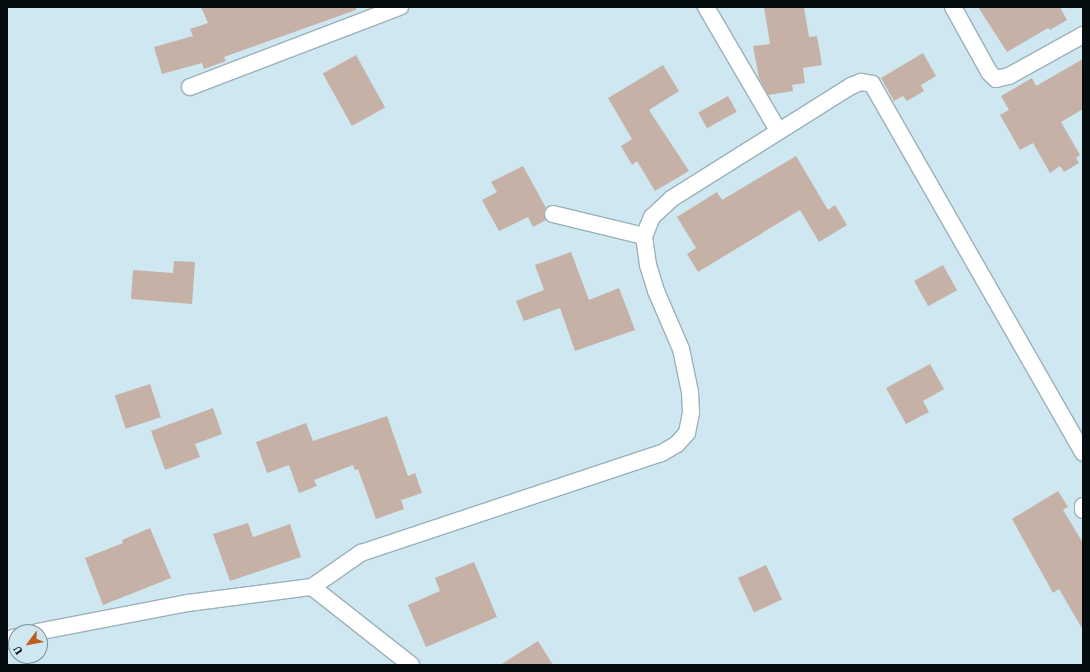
<!DOCTYPE html>
<html>
<head>
<meta charset="utf-8">
<style>
  body { margin:0 }
  #map { position:relative; width:1090px; height:672px; overflow:hidden; background:#cfe7f0; font-family:"Source Serif 4",serif }
  div>[style] { position:absolute }
  .building>* { inset:0; background:#c5b1a6; transform-origin:0 0 }
  .roads { filter:drop-shadow(1px 0 #9bb1ba) drop-shadow(-1px 0 #9bb1ba) drop-shadow(0 1px #9bb1ba) drop-shadow(0 -1px #9bb1ba) }
  .minor>* { height:16px; margin:-8px; padding:0 8px; transform-origin:8px; border-radius:8px; background:#fff }
  span { translate:-50% -50%; white-space:nowrap; text-align:center; line-height:1.15; -webkit-text-stroke:3.5px #cfe7f0; paint-order:stroke }
  .frame { position:absolute; inset:0; border:8px solid #060d10; pointer-events:none }
  .north { position:absolute; left:8px; top:624px; width:40px; height:40px; box-sizing:border-box; background:#cfe7f0; border:1px solid #7f9096; border-radius:50%; rotate:238deg; font-size:11px; font-weight:700; line-height:16px; text-align:center; color:#060d10 }
  .north::after { content:''; display:block; margin:auto; width:14px; height:18px; background:#bf5e1f; clip-path:polygon(50% 0,100% 100%,50% 72%,0 100%) }
</style>
</head>
<body>
<div id="map">
  <div class="building">
    <div style="clip-path:polygon(201px 7px,356px 7px,356px 10px,224px 57px,226px 61px,204px 69px,202px 63px,162px 74px,154px 47px,193px 36px,190px 29px,208px 23px)"></div>
    <div style="clip-path:polygon(764px 7px,804px 7px,809px 37px,817px 36px,822px 65px,803px 68px,805px 83px,792px 85px,793px 91px,768px 95px,759px 78px,753px 46px,770px 44px)"></div>
    <div style="clip-path:polygon(978px 7px,1060px 7px,1067px 20px,1050px 30px,1048px 28px,1007px 52px)"></div>
    <div style="clip-path:polygon(923px 53px,936px 76px,921px 85px,924px 91px,907px 101px,903px 96px,894px 101px,881px 78px)"></div>
    <div style="left:356px;top:55px;width:60px;height:38px;rotate:61deg"></div>
    <div style="clip-path:polygon(1083px 59px,1083px 109px,1061px 122px,1080px 155px,1076px 158px,1079px 163px,1064px 172px,1060px 166px,1050px 173px,1033px 143px,1020px 150px,1000px 115px,1009px 110px,1001px 96px,1032px 78px,1036px 86px)"></div>
    <div style="clip-path:polygon(663px 65px,679px 91px,649px 110px,689px 171px,655px 191px,637px 161px,632px 165px,621px 146px,632px 139px,608px 98px)"></div>
    <div style="left:728px;top:96px;width:18px;height:34px;rotate:61deg"></div>
    <div style="clip-path:polygon(796px 156px,828px 210px,835px 205px,847px 225px,819px 242px,800px 210px,698px 272px,687px 254px,696px 248px,677px 217px,717px 192px,722px 200px)"></div>
    <div style="clip-path:polygon(523px 166px,546px 208px,544px 212px,546px 220px,533px 227px,528px 217px,499px 231px,482px 200px,497px 192px,491px 182px)"></div>
    <div style="clip-path:polygon(571px 252px,589px 300px,619px 288px,635px 330px,575px 351px,560px 308px,524px 321px,516px 301px,544px 290px,535px 265px)"></div>
    <div style="clip-path:polygon(174px 261px,195px 262px,192px 304px,131px 299px,133px 270px,173px 273px)"></div>
    <div style="left:943px;top:265px;width:29px;height:33px;rotate:61deg"></div>
    <div style="clip-path:polygon(930px 364px,944px 389px,923px 401px,929px 412px,906px 424px,886px 388px)"></div>
    <div style="left:150px;top:384px;width:35px;height:37px;rotate:72deg"></div>
    <div style="clip-path:polygon(213px 408px,222px 434px,195px 444px,200px 457px,165px 470px,151px 431px)"></div>
    <div style="clip-path:polygon(387px 416px,408px 476px,415px 473px,422px 493px,401px 500px,404px 509px,376px 519px,358px 469px,355px 470px,353px 465px,314px 480px,317px 486px,299px 493px,289px 465px,267px 473px,256px 442px,306px 423px,313px 441px)"></div>
    <div style="clip-path:polygon(1058px 491px,1068px 507px,1063px 510px,1083px 543px,1083px 630px,1059px 589px,1053px 593px,1012px 519px)"></div>
    <div style="clip-path:polygon(248px 523px,253px 537px,290px 524px,301px 557px,230px 581px,213px 534px)"></div>
    <div style="clip-path:polygon(150px 528px,171px 578px,103px 605px,85px 558px,123px 543px,122px 540px)"></div>
    <div style="clip-path:polygon(474px 562px,497px 617px,426px 647px,408px 605px,440px 591px,435px 578px)"></div>
    <div style="left:766px;top:565px;width:38px;height:31px;rotate:65deg"></div>
    <div style="clip-path:polygon(538px 641px,553px 665px,500px 665px)"></div>
  </div>
  <div class="roads">
    <div class="minor">
      <div style="left:706px;top:7px;width:143px;rotate:59.7deg"></div>
      <div style="left:953px;top:7px;width:74px;rotate:61deg"></div>
      <div style="left:989px;top:72px;width:10px;rotate:45deg"></div>
      <div style="left:996px;top:79px;width:13px;rotate:-13deg"></div>
      <div style="left:1009px;top:76px;width:85px;rotate:-29deg"></div>
      <div style="left:190px;top:87px;width:225px;rotate:-20.9deg"></div>
      <div style="left:553px;top:214px;width:94px;rotate:13.6deg"></div>
      <div style="left:644px;top:236px;width:21px;rotate:-67deg"></div>
      <div style="left:652px;top:217px;width:26px;rotate:-43deg"></div>
      <div style="left:671px;top:199px;width:213px;rotate:-32.1deg"></div>
      <div style="left:851px;top:86px;width:11px;rotate:-22deg"></div>
      <div style="left:861px;top:82px;width:11px;rotate:10deg"></div>
      <div style="left:872px;top:84px;width:425px;rotate:60.2deg"></div>
      <div style="left:1083px;top:506px;width:4px;rotate:90deg"></div>
      <div style="left:312px;top:587px;width:126px;rotate:38.2deg"></div>
      <div style="left:37px;top:632px;width:154px;rotate:-10.9deg"></div>
      <div style="left:188px;top:603px;width:125px;rotate:-7.4deg"></div>
      <div style="left:312px;top:587px;width:60px;rotate:-34.8deg"></div>
      <div style="left:361px;top:553px;width:317px;rotate:-18.4deg"></div>
      <div style="left:662px;top:453px;width:17px;rotate:-31deg"></div>
      <div style="left:677px;top:444px;width:15px;rotate:-48deg"></div>
      <div style="left:687px;top:433px;width:21px;rotate:-79deg"></div>
      <div style="left:691px;top:412px;width:20px;rotate:-93deg"></div>
      <div style="left:690px;top:392px;width:44px;rotate:-101.8deg"></div>
      <div style="left:681px;top:349px;width:63px;rotate:-113.3deg"></div>
      <div style="left:656px;top:291px;width:27px;rotate:-107deg"></div>
      <div style="left:648px;top:265px;width:29px;rotate:-98deg"></div>
      <div style="left:7px;top:640px;width:9px;rotate:-18deg"></div>
    </div>
  </div>
  <div class="frame"></div>
  <div class="north">U</div>
</div>
</body>
</html>
